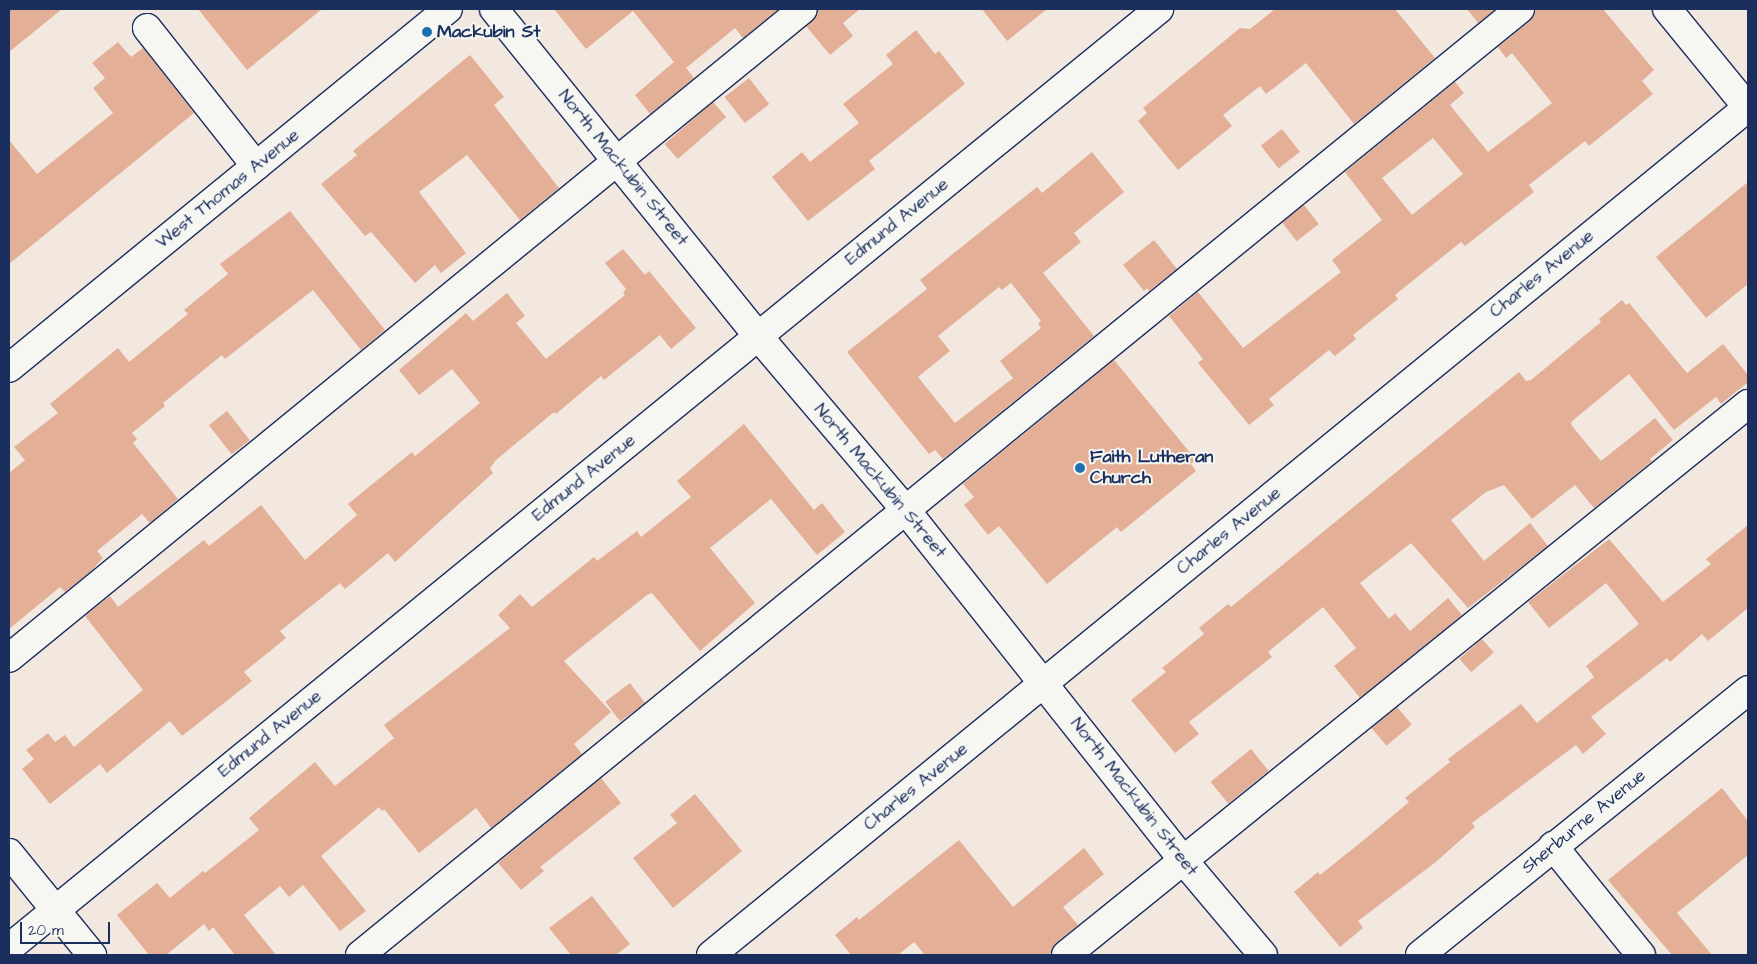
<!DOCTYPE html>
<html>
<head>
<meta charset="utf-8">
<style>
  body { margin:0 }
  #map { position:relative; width:1757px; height:964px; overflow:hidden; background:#f2e8e0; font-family:"Architects Daughter",sans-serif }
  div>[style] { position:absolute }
  .building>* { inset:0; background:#e3af96; transform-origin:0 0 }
  .roads { filter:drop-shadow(1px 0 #1b2f5e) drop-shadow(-1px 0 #1b2f5e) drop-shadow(0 1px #1b2f5e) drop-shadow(0 -1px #1b2f5e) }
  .minor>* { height:28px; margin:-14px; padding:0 14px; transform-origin:14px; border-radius:14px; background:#f6f6f2 }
  .dots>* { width:14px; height:14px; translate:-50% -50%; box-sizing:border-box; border:2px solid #f6f6f2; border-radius:50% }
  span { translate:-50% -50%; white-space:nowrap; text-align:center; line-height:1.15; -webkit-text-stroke:4px #f6f6f2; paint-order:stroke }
  .poi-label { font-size:18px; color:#1b2f5e; font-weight:700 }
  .left { translate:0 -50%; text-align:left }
  .street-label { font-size:18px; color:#1b2f5e }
  .frame { position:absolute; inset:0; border:10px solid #1b2f5e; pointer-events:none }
  .scale { position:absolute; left:20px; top:922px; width:90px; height:22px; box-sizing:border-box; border:2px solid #1b2f5e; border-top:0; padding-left:6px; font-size:15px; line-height:18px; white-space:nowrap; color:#1b2f5e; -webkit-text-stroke:4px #f6f6f2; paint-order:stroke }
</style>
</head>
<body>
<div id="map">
  <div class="building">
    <div style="clip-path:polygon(9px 9px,62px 9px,9px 52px)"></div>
    <div style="clip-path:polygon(198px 9px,322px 9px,247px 70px)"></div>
    <div style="clip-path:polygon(554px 9px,779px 9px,743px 38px,735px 28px,686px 68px,694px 78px,650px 114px,635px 95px,674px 62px,633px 11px,586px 49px)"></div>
    <div style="clip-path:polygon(818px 9px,860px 9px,843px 23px,853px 36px,830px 55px,806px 26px,817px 15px)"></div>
    <div style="clip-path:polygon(982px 9px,1047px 9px,1007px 41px)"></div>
    <div style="clip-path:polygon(1275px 9px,1395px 9px,1435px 58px,1354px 124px,1306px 63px,1266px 94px,1260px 86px,1223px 115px,1232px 126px,1178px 170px,1138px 121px,1147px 113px,1143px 108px,1240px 28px,1250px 29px)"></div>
    <div style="clip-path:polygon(1467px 9px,1496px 9px,1478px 23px)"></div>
    <div style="clip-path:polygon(evenodd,1535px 9px,1603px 9px,1654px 70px,1642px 81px,1653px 94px,1589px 146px,1585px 141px,1529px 185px,1534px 192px,1465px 246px,1461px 242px,1395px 295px,1398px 299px,1353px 335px,1356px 339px,1335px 356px,1329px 350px,1269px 399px,1274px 405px,1249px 425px,1198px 363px,1203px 359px,1169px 316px,1198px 292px,1243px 348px,1341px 272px,1332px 260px,1382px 220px,1345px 172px,1455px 82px,1464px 93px,1450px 105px,1488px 152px,1552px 103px,1512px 53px,1506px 58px,1498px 47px,1530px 21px,1535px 9px,1433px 138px,1463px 174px,1412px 215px,1382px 178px,1433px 138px)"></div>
    <div style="clip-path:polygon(916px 30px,935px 54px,939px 51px,965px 84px,869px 161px,875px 169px,808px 221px,772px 177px,802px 152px,810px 162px,859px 123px,843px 104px,893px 64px,886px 55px)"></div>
    <div style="clip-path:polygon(118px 42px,131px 57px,143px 48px,194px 113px,9px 264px,9px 140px,37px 174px,113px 113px,93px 88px,105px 78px,92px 63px)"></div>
    <div style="clip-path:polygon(470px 55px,504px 97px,494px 105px,559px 188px,520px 220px,467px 155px,419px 192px,466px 253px,441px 273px,435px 265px,415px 283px,371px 232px,365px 236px,321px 184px,357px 155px,353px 151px)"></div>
    <div style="left:749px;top:78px;width:33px;height:31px;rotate:52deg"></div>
    <div style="left:713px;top:102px;width:20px;height:64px;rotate:49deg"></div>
    <div style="left:1282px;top:129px;width:29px;height:27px;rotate:52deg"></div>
    <div style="clip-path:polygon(evenodd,1092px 152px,1124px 192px,1074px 233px,1081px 242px,1043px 273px,1094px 336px,943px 459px,935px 450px,929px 454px,847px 352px,927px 289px,920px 280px,1037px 187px,1042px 193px,1092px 152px,1011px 283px,1041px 321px,1038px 324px,1041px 328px,1000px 361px,1013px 378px,955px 423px,918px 377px,950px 351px,938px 336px,999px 287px,1002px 290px,1011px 283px)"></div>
    <div style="clip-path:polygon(1748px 182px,1748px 284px,1706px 318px,1656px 257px)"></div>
    <div style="left:1304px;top:205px;width:24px;height:28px;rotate:52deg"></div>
    <div style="clip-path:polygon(290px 211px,385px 330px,361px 350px,313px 290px,225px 359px,222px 355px,163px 403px,165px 406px,132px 433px,137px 439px,133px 443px,178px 499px,150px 523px,142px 514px,97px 551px,103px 558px,90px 572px,65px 592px,60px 587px,9px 629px,9px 473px,25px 460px,14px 447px,58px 413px,50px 404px,118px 348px,129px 362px,188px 314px,184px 310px,228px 274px,220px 264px)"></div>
    <div style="clip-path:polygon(1154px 240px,1177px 269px,1149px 291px,1147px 288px,1144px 291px,1123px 265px)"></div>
    <div style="clip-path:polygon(623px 249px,645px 275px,649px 271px,696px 328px,671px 349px,660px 335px,604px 380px,601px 376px,556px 414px,554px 412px,496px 460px,490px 468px,493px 473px,395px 562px,388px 553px,345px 589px,340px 583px,280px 631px,286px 638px,244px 672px,252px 681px,182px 736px,170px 721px,107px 773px,100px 764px,50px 804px,22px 769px,34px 759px,26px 750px,48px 733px,55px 742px,65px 735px,74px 747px,143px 690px,85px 616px,110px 596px,118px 607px,204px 540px,209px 546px,261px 505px,305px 560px,357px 515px,348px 504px,412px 452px,415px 456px,480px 403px,452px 369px,419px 395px,399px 370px,466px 313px,473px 321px,507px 293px,525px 316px,516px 323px,546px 359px,625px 295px,623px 293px,626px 289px,605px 263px)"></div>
    <div style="clip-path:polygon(1622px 300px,1626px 305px,1629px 303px,1687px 373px,1723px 344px,1748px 375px,1748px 382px,1721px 404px,1716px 397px,1674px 430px,1629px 374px,1571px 422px,1572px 426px,1601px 461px,1655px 418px,1673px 440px,1650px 459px,1652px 461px,1594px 508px,1575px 485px,1532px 519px,1504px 485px,1486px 492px,1451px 520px,1484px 561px,1530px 523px,1548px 546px,1468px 608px,1411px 543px,1360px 583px,1389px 619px,1395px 613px,1410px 631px,1448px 598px,1462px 615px,1360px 698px,1334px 666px,1356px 648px,1323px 607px,1268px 652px,1272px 657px,1189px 722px,1199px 734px,1175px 753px,1131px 700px,1166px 672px,1162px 668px,1204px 634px,1199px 628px,1228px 604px,1231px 607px,1519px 372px,1526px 381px,1531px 380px,1601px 322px,1599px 319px)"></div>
    <div style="clip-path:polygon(1114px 360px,1196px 460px,1191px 464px,1196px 471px,1121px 532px,1117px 527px,1047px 584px,999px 526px,988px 535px,964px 505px,974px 497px,963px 484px)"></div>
    <div style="left:227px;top:411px;width:37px;height:23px;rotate:52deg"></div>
    <div style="clip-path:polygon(744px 424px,814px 510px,822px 503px,845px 532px,817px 555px,771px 499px,710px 548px,755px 603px,700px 651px,652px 593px,647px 595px,564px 661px,611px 712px,574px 744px,582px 754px,491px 828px,476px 808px,419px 853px,384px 809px,382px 811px,379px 807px,321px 856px,366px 911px,340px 931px,303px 885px,289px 897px,280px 886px,244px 915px,276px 955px,235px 955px,213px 927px,209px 931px,204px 924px,166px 955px,149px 955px,117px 915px,157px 883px,170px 898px,203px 871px,205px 873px,259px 830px,249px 818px,315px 762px,335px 786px,394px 738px,384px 725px,510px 628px,498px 615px,520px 594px,532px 607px,594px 557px,597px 561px,637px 531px,641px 537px,691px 497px,677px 481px)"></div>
    <div style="clip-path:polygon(1748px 525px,1748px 608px,1708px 641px,1702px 634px,1670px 662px,1667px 658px,1591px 717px,1606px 734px,1583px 754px,1576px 745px,1472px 823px,1475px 827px,1437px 861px,1358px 921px,1363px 928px,1340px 947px,1294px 892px,1318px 872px,1320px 875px,1365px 839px,1409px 802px,1405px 798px,1450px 762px,1448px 759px,1521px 704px,1537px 723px,1594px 677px,1586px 666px,1639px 624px,1606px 583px,1549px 628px,1528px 602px,1609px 539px,1663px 602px,1711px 564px,1706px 559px)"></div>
    <div style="left:1482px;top:639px;width:18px;height:30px;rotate:49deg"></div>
    <div style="left:630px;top:683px;width:25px;height:31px;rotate:53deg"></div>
    <div style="left:1397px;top:707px;width:23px;height:33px;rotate:50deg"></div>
    <div style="left:1251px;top:749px;width:28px;height:52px;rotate:51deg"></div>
    <div style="clip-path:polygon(601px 778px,621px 803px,540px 867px,544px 871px,521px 890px,498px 863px)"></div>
    <div style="clip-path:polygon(1722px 788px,1748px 821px,1748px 855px,1677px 913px,1712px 955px,1672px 955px,1608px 880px)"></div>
    <div style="clip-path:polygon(695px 794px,742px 851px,673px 908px,633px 858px,677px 823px,670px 815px)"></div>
    <div style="clip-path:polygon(959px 840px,1013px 907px,1084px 848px,1104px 874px,1063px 907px,1078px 925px,1056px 943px,1050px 955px,925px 955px,914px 942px,898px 955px,851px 955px,835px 935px,857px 917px,859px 920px)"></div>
    <div style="clip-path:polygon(592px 896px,630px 944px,616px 955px,571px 955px,549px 928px)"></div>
  </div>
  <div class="roads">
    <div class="minor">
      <div style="left:494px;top:9px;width:420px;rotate:51.1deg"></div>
      <div style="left:758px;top:336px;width:226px;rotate:49.7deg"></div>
      <div style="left:904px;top:508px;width:449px;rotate:51.6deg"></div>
      <div style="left:1183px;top:860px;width:124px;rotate:49.9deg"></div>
      <div style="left:1667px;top:9px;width:128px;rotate:50.7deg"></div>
      <div style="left:147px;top:28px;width:176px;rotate:51.7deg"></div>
      <div style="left:9px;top:368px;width:567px;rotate:-39.28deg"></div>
      <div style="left:9px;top:658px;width:1025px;rotate:-39.26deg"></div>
      <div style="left:1553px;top:846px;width:140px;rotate:51.1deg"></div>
      <div style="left:9px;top:853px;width:132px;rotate:50.9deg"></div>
      <div style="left:9px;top:948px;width:1485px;rotate:-39.23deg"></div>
      <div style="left:360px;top:955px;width:1497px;rotate:-39.2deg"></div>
      <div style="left:711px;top:955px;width:1340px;rotate:-39.27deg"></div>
      <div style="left:1066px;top:955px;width:877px;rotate:-38.94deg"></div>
      <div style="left:1420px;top:955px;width:422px;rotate:-38.9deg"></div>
    </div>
  </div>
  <div class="dots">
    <div style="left:427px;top:32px;background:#1f6fb2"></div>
    <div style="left:1080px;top:468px;background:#1f6fb2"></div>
  </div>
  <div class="poi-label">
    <span class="left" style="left:437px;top:32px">Mackubin St</span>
    <span class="left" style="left:1090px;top:468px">Faith Lutheran<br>Church</span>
  </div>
  <div class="street-label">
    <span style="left:623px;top:168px;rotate:51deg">North Mackubin Street</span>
    <span style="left:228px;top:189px;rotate:-39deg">West Thomas Avenue</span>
    <span style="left:897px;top:222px;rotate:-39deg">Edmund Avenue</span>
    <span style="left:1542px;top:274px;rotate:-39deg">Charles Avenue</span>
    <span style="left:584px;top:478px;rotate:-39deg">Edmund Avenue</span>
    <span style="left:880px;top:481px;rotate:50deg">North Mackubin Street</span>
    <span style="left:1229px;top:531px;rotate:-39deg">Charles Avenue</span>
    <span style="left:270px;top:734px;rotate:-39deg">Edmund Avenue</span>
    <span style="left:916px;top:787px;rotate:-39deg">Charles Avenue</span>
    <span style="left:1134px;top:797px;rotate:52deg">North Mackubin Street</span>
    <span style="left:1584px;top:822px;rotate:-39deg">Sherburne Avenue</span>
  </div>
  <div class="frame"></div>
  <div class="scale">20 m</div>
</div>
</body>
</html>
